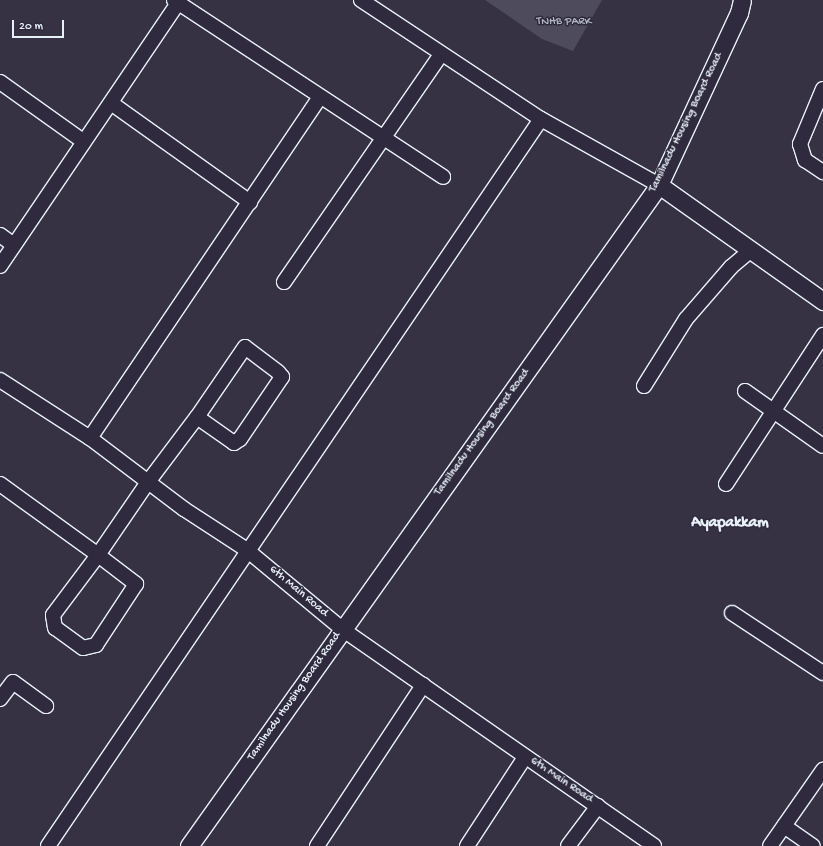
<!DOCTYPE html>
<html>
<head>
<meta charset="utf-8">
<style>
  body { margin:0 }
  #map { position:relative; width:823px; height:846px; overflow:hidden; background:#363244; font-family:"Gochi Hand",sans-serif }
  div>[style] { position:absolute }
  .green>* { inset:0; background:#4d4b5c }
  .roads { filter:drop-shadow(1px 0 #e8f1f8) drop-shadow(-1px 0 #e8f1f8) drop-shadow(0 1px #e8f1f8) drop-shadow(0 -1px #e8f1f8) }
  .minor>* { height:14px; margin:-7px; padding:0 7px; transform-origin:7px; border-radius:7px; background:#2f2a3d }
  .tertiary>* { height:17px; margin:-8.5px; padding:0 8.5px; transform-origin:8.5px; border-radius:8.5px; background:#2f2a3d }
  span { translate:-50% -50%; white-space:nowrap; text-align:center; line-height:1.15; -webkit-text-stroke:3px #2f2a3d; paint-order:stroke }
  .park-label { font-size:12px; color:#b2b7c1 }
  .street-label { font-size:12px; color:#e8f1f8 }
  .district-label { font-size:16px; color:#e8f1f8; font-weight:700 }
  .scale { position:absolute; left:12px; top:20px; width:52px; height:18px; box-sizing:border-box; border:2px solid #e8f1f8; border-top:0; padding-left:5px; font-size:12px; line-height:14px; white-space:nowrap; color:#e8f1f8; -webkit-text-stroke:3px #2f2a3d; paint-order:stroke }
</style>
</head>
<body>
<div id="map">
  <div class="green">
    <div style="clip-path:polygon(485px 0,602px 0,573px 51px,542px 39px)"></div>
  </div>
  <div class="roads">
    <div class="minor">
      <div style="left:174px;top:0;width:322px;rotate:33.3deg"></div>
      <div style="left:361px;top:0;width:216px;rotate:33.5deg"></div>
      <div style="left:541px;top:119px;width:135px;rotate:29.2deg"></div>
      <div style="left:0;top:82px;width:103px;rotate:35.5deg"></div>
      <div style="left:823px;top:89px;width:60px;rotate:112.7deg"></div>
      <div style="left:800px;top:144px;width:17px;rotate:73deg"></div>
      <div style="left:805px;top:160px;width:22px;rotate:34deg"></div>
      <div style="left:111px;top:103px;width:171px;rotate:35.5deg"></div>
      <div style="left:0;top:235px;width:17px;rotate:36deg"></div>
      <div style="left:0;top:266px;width:321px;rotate:-55.9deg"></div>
      <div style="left:284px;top:282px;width:277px;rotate:-55.4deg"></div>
      <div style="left:0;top:380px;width:107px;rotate:32.8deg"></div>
      <div style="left:90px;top:438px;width:118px;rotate:37.1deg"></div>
      <div style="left:184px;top:509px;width:75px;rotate:33.1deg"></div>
      <div style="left:247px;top:550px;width:124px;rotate:39.7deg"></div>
      <div style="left:342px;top:629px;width:380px;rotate:34.8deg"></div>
      <div style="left:644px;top:386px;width:79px;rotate:-57.9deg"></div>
      <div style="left:686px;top:319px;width:69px;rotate:-49.1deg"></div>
      <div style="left:731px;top:267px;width:25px;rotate:-40deg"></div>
      <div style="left:745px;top:391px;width:95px;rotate:35.2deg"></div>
      <div style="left:90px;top:438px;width:411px;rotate:-56deg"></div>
      <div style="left:0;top:484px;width:121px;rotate:35.9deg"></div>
      <div style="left:98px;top:555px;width:48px;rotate:37.3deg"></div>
      <div style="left:136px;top:584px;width:73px;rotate:123.3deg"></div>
      <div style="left:96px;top:645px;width:13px;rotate:167deg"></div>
      <div style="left:83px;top:648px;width:34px;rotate:-144deg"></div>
      <div style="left:55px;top:628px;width:13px;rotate:-99deg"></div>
      <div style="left:53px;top:615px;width:75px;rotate:-53.1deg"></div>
      <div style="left:98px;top:555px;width:88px;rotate:-55.6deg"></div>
      <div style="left:148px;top:482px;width:81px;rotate:-53deg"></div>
      <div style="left:197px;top:417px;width:45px;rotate:35.1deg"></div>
      <div style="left:234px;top:443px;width:7px;rotate:-34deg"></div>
      <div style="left:240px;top:439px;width:75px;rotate:-55.9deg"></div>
      <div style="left:282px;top:377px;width:6px;rotate:-129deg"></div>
      <div style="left:278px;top:372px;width:41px;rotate:-142.9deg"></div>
      <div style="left:245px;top:347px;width:85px;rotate:124.4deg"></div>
      <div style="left:726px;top:484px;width:178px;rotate:-56.9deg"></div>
      <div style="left:732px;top:613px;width:109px;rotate:33.4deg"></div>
      <div style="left:0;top:699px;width:21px;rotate:-53deg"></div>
      <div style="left:13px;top:682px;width:41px;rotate:36deg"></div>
      <div style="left:784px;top:826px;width:35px;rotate:35deg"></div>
      <div style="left:48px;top:846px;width:878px;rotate:-55.86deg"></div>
      <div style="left:317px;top:846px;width:193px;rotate:-56.6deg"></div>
      <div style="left:467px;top:846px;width:106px;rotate:-56.9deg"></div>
      <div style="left:568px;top:846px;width:50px;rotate:-53.1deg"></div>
      <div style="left:770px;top:846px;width:93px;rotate:-55.1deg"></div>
    </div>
    <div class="tertiary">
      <div style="left:659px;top:185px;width:201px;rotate:35.3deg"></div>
      <div style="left:189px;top:846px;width:811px;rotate:-54.59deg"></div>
      <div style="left:659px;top:185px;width:190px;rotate:-65.1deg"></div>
      <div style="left:739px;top:13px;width:13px;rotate:-77deg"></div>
    </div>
  </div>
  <div class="park-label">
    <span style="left:564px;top:23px">TNHB PARK</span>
  </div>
  <div class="street-label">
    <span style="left:687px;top:123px;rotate:-64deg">Tamilnadu Housing Board Road</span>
    <span style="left:483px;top:433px;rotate:-54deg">Tamilnadu Housing Board Road</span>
    <span style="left:298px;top:592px;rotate:40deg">6th Main Road</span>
    <span style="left:295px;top:697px;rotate:-55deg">Tamilnadu Housing Board Road</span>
    <span style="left:561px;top:781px;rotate:34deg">6th Main Road</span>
  </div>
  <div class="district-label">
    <span style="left:730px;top:524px">Ayapakkam</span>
  </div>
  <div class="scale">20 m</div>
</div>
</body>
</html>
